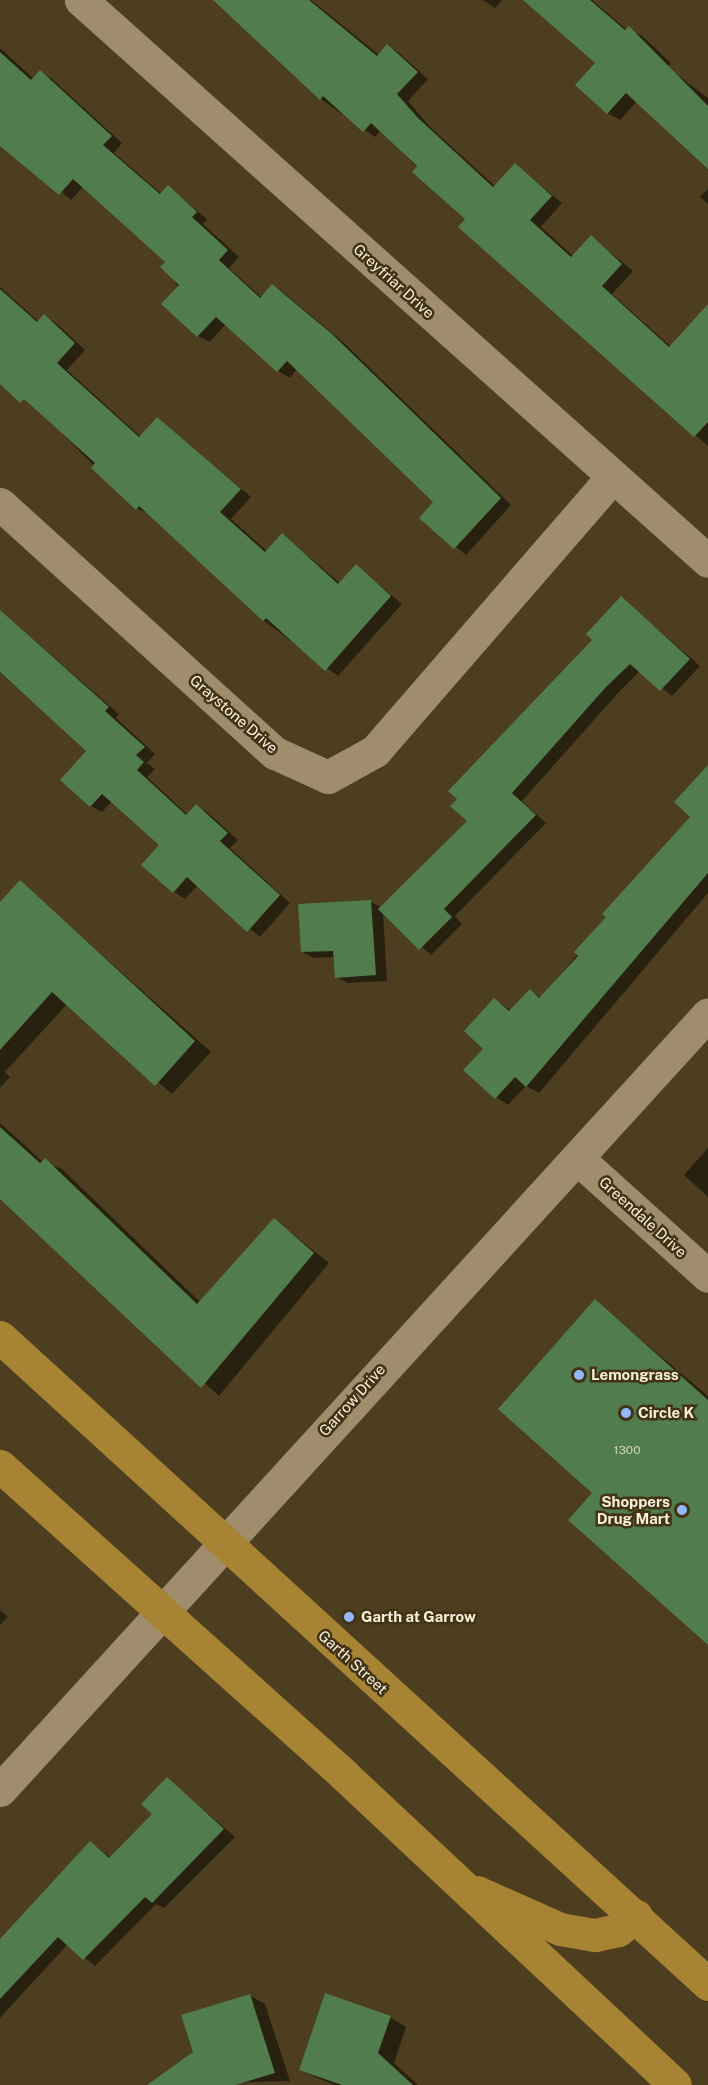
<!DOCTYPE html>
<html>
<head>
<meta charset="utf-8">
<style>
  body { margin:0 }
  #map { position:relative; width:708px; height:2085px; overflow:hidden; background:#4d3e1f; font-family:"Public Sans",sans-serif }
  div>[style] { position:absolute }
  .shadow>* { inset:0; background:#0007 }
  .building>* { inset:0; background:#517c4e }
  .minor>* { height:33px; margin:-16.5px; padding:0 16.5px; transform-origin:16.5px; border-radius:16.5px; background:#9f8d6d }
  .major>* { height:33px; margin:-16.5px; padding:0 16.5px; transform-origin:16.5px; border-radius:16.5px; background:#a68434 }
  .dots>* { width:16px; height:16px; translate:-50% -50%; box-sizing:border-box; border:3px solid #433315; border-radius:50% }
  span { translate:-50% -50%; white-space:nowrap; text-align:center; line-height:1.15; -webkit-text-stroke:5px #433315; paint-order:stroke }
  .number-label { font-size:12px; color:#d0d4bb }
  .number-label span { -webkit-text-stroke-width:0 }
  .street-label { font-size:15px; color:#faf1df }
  .poi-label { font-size:15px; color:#faf1df; font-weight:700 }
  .left { translate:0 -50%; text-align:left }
  .right { translate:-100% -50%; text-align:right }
</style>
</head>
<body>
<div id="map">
  <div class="shadow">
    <div style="clip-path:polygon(216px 0,311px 0,379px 55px,388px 46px,399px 53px,428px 79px,408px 101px,430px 127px,496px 187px,515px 165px,562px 203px,541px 227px,573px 256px,591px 237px,633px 271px,612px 294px,671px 347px,708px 306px,708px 446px,460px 226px,467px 219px,381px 130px,375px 137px,321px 99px)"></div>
    <div style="clip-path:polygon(483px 0,502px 0,495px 8px)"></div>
    <div style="clip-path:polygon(525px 0,592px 0,627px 30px,641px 35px,671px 63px,667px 67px,708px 98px,708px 167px,637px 101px,620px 120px,607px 113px,597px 63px)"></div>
    <div style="clip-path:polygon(0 48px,34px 79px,40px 72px,52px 79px,122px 143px,114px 153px,162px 194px,168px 187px,207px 219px,203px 224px,239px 257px,229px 268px,262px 298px,273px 286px,284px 293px,344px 343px,511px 505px,466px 555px,421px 518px,435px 502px,297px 369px,290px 378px,278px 371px,226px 324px,210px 342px,198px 336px,167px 262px,84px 186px,71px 200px,0 138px)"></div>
    <div style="clip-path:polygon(708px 189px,708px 204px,700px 197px)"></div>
    <div style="clip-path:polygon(0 287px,39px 322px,44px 316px,56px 323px,85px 350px,67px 370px,141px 437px,158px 419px,251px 497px,231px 519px,268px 552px,283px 535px,341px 584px,356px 566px,402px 604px,338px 676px,263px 620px,149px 514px,136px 508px,35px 406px,0 382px)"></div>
    <div style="clip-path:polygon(621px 598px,700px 666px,672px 696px,640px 671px,618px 693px,522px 801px,546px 823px,455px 916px,462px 924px,431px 955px,383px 912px,387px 981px,348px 983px,336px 977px,335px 957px,314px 958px,302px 952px,371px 902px,382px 908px,469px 821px)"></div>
    <div style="clip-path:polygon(0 611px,119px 714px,116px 718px,155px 754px,147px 763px,155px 769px,147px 777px,188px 815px,196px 806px,207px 812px,238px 840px,230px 848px,290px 903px,260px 937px,198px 885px,185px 899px,174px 892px,161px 845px,112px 801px,102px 812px,91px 806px,88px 750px,0 673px)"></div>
    <div style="clip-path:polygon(708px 767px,708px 893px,539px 1093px,526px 1086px,508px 1105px,496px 1097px,485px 1049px,494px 999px,512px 1011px,530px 991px,541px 998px,692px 817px)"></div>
    <div style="clip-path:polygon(20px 882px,211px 1052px,172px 1094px,67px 1004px,5px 1072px,10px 1077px,0 1088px,0 904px)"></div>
    <div style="clip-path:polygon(0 1123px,43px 1162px,62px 1169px,200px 1302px,275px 1220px,329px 1263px,219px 1396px,0 1199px)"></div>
    <div style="clip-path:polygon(708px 1148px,708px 1197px,684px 1175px)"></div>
    <div style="clip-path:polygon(595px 1301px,708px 1396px,708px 1643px,595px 1493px)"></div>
    <div style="clip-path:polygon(0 1610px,8px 1617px,0 1625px)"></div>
    <div style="clip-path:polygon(167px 1779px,235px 1837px,164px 1908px,156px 1904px,95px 1966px,68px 1944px,0 2018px,0 1941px,91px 1843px,111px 1858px,154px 1814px)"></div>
    <div style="clip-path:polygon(249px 1995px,265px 2004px,290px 2081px,149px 2085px,195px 2053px)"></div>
    <div style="clip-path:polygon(390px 2017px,406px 2027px,394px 2063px,418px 2085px,334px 2085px,300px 2070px)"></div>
  </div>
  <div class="building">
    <div style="clip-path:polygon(213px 0,309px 0,377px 56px,387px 44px,418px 72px,397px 94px,418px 118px,493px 187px,515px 163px,552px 196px,530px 220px,571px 257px,591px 235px,622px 264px,602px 286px,669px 347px,708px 304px,708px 422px,694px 437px,458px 227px,465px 219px,412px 172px,417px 166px,371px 123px,363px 132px,323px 96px,320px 100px)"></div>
    <div style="clip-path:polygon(523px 0,590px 0,625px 30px,629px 26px,708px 106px,708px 169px,626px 93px,607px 114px,575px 85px,595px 63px)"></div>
    <div style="clip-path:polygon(0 52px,31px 80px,40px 70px,112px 136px,103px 145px,160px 194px,168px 185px,197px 212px,192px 217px,228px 250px,219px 260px,260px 298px,272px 284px,332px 334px,501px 498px,454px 549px,419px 518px,433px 502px,287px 361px,277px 372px,216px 317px,197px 337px,161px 304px,179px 285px,160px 267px,165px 262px,73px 179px,59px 195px,0 146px)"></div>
    <div style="clip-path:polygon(0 289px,37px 322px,44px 314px,75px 343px,57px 363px,139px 437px,157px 417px,241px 489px,220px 512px,265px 552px,282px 533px,338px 584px,356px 564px,391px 596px,325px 671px,266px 618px,263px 621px,139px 506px,136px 510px,91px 468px,95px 463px,24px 399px,20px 403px,0 384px)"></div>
    <div style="clip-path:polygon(621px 596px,690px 659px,660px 691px,630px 664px,606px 687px,512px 793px,536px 815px,444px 909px,452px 917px,419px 950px,378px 909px,467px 821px,450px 806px,457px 799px,448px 791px,592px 640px,586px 634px)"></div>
    <div style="clip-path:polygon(0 610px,109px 707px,105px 711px,145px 747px,136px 755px,144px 762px,137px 770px,186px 815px,196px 804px,228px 833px,220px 841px,280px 895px,247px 932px,187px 877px,173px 893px,141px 865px,159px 845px,102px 794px,90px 807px,60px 780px,86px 751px,0 672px)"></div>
    <div style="clip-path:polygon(708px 765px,708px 873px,526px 1087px,515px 1077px,495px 1099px,463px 1070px,483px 1049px,464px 1031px,494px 998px,509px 1011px,530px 989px,539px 998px,578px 956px,574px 952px,606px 917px,602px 914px,690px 817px,674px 802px)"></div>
    <div style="clip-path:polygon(20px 880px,195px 1041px,155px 1086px,52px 992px,0 1050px,0 902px)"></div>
    <div style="clip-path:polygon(371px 900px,376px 975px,335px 978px,333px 951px,301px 952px,298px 904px)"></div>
    <div style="clip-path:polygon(0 1127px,40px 1163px,45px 1158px,197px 1304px,274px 1218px,314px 1253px,201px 1388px,0 1199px)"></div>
    <div style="clip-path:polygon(595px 1299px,708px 1400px,708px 1645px,568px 1520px,592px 1493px,498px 1409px)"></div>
    <div style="clip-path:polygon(167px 1777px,224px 1829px,152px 1903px,145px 1897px,83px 1960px,58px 1937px,0 1999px,0 1939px,90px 1841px,109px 1858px,152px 1814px,141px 1804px)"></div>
    <div style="clip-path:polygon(325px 1993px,391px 2016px,378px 2053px,413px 2085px,342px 2085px,299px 2070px)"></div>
    <div style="clip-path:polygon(250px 1994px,275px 2073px,235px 2085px,147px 2085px,193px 2052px,181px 2015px)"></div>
  </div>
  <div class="minor">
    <div style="left:81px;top:0;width:841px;rotate:41.82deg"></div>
    <div style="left:0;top:504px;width:371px;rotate:42.2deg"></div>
    <div style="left:275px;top:753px;width:58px;rotate:24.4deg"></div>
    <div style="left:328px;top:777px;width:54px;rotate:-29deg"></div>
    <div style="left:375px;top:751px;width:362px;rotate:-49.1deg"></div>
    <div style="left:577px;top:1158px;width:176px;rotate:42deg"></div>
    <div style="left:0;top:1790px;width:1050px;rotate:-47.62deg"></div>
  </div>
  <div class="major">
    <div style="left:0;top:1337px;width:959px;rotate:42.42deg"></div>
    <div style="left:0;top:1466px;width:462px;rotate:41.9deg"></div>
    <div style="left:344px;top:1775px;width:453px;rotate:43.1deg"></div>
    <div style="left:477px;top:1892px;width:91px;rotate:24deg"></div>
    <div style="left:560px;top:1929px;width:36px;rotate:10deg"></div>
    <div style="left:595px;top:1935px;width:24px;rotate:-12deg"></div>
    <div style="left:618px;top:1930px;width:23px;rotate:-38deg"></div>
  </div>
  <div class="dots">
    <div style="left:579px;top:1375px;background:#93b7fd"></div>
    <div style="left:626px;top:1413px;background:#93b7fd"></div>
    <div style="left:682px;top:1510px;background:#93b7fd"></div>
    <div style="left:349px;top:1617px;background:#93b7fd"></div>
  </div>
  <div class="number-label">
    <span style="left:627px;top:1451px">1300</span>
  </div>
  <div class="street-label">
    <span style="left:394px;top:281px;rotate:42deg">Greyfriar Drive</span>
    <span style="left:234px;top:714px;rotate:41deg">Graystone Drive</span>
    <span style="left:643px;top:1217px;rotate:42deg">Greendale Drive</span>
    <span style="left:352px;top:1400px;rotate:-48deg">Garrow Drive</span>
    <span style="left:353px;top:1662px;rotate:42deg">Garth Street</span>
  </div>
  <div class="poi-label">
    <span class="left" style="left:591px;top:1375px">Lemongrass</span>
    <span class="left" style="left:638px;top:1413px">Circle K</span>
    <span class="right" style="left:670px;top:1510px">Shoppers<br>Drug Mart</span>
    <span class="left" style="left:361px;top:1617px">Garth at Garrow</span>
  </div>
</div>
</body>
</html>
